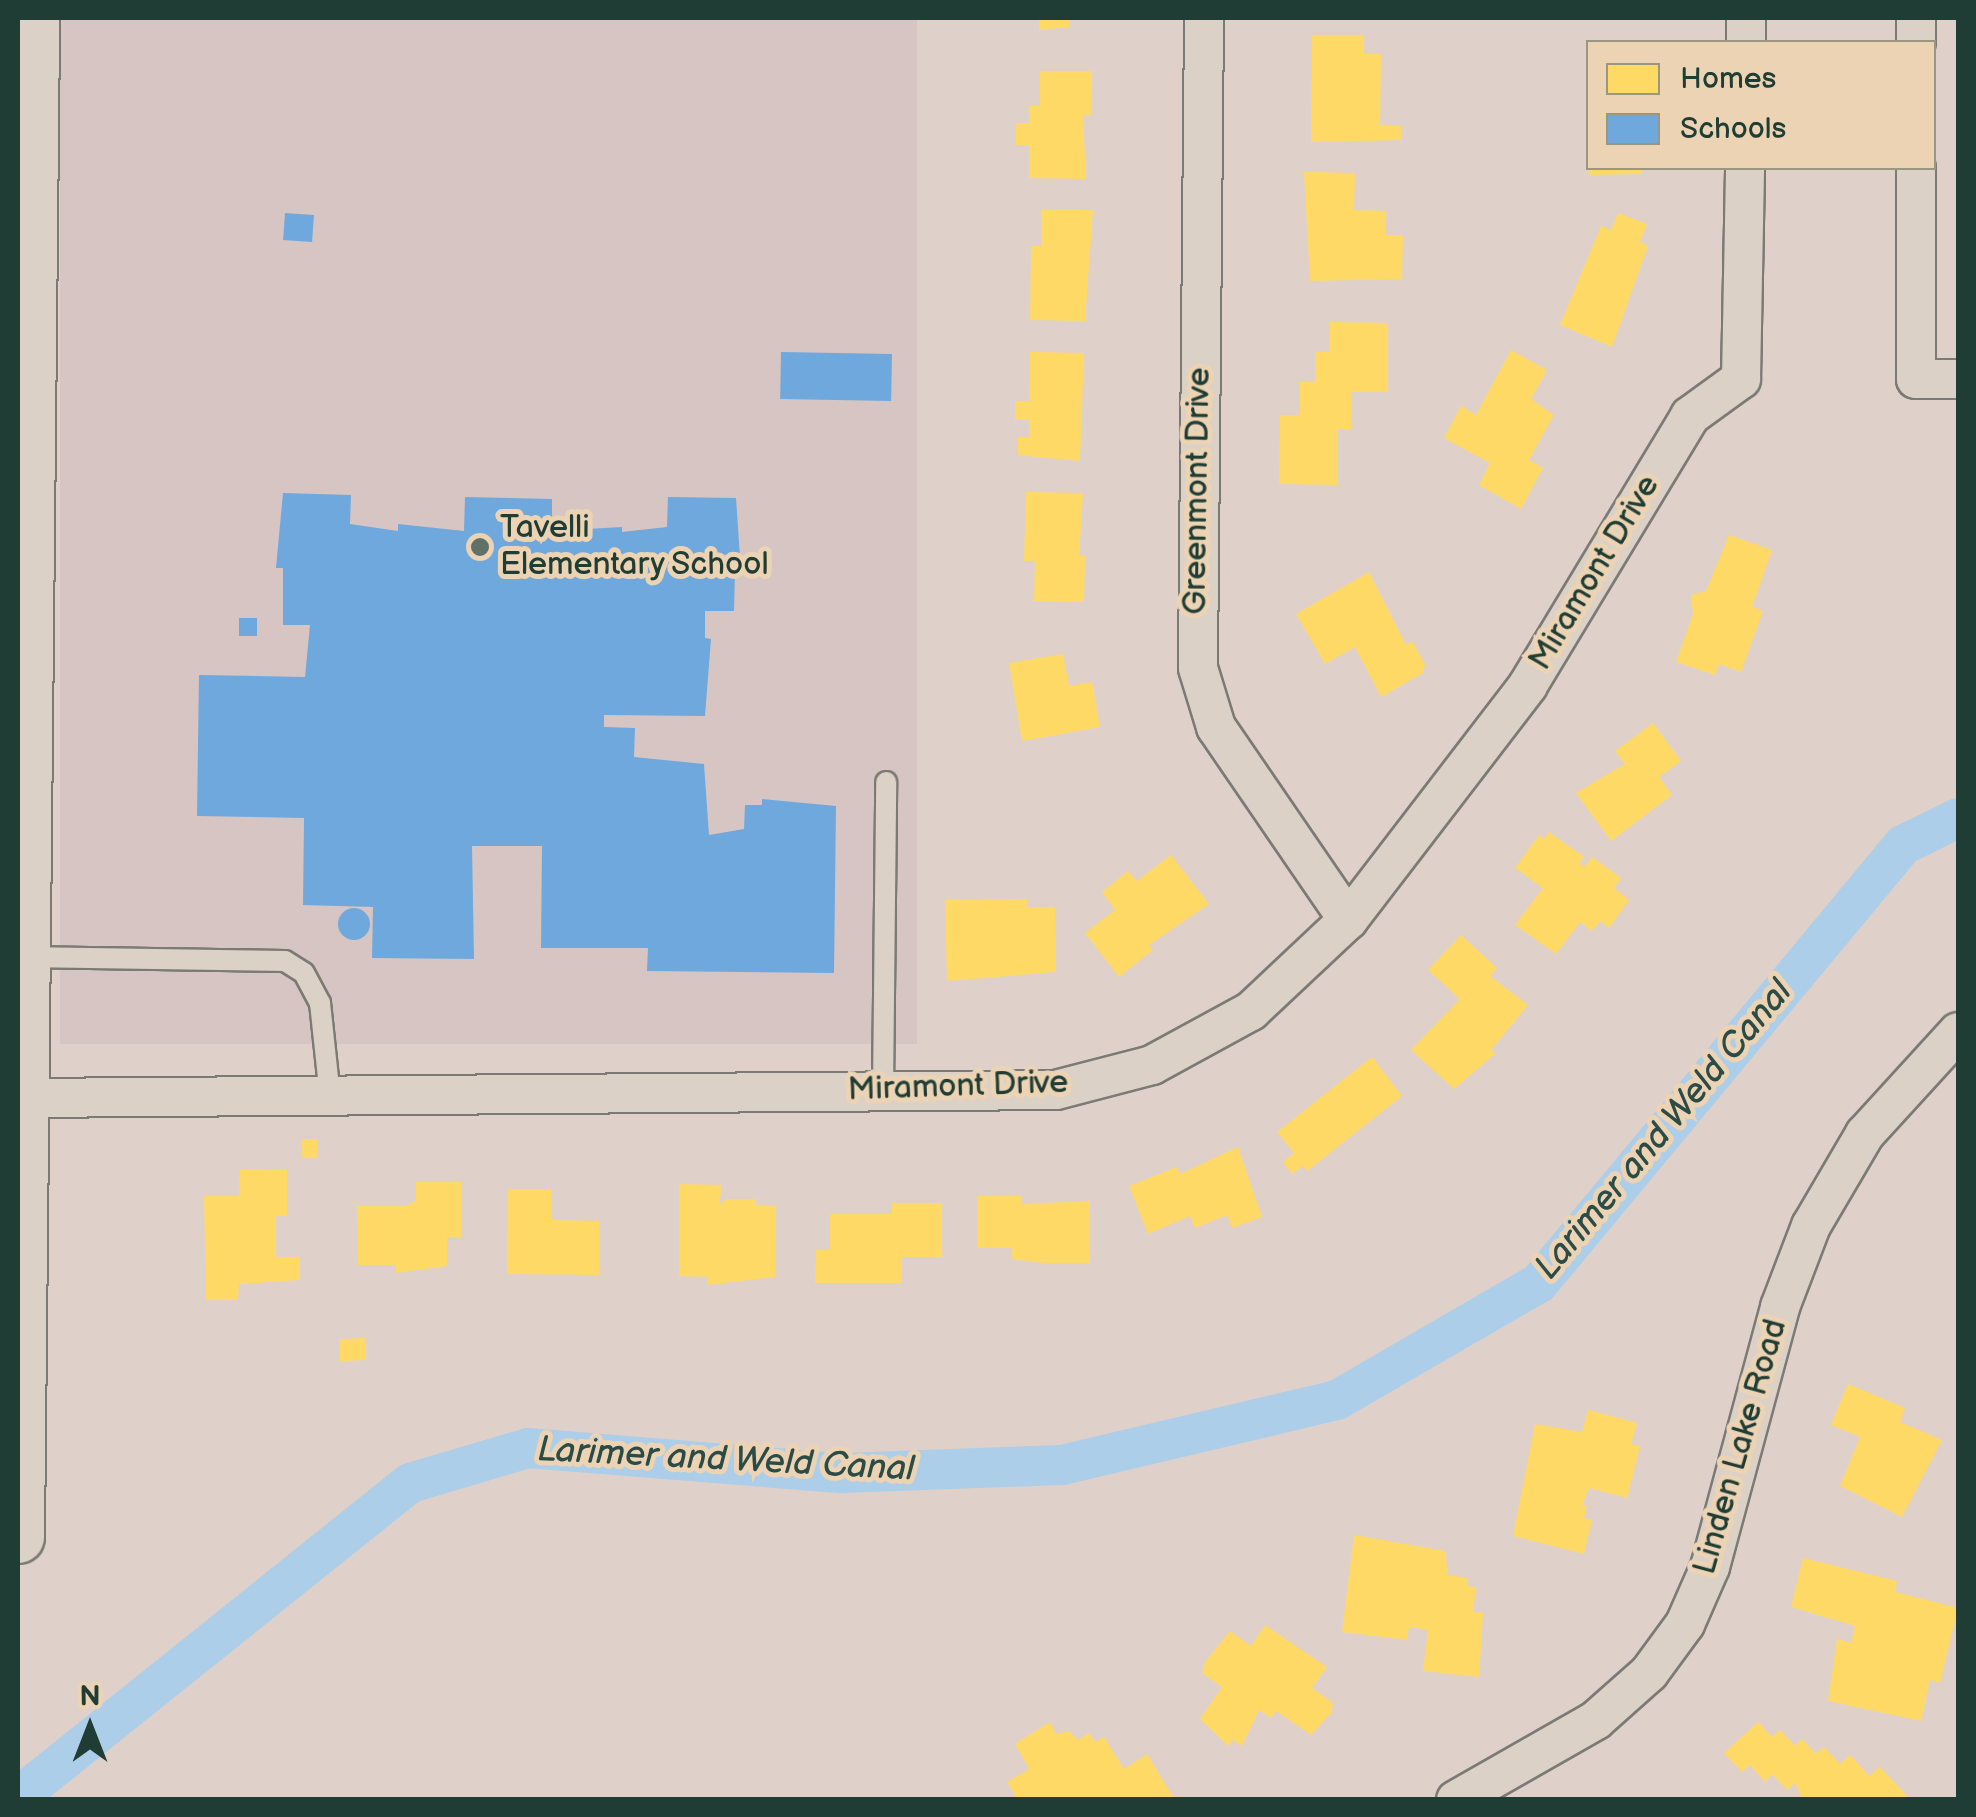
<!DOCTYPE html>
<html>
<head>
<meta charset="utf-8">
<style>
  body { margin:0 }
  #map { position:relative; width:1976px; height:1817px; overflow:hidden; background:#dfd1c9; font-family:"Balsamiq Sans",sans-serif }
  div>[style] { position:absolute }
  .built>* { inset:0; background:#d6c5c3; transform-origin:0 0 }
  .homes>* { inset:0; background:#ffd966; transform-origin:0 0 }
  .schools>* { inset:0; background:#6fa8dc; transform-origin:0 0 }
  .round { border-radius:50% }
  .canal>* { height:40px; margin:-20px; padding:0 20px; transform-origin:20px; border-radius:20px; background:#accee8 }
  .roads { filter:drop-shadow(2px 0 #7b7a75) drop-shadow(-2px 0 #7b7a75) drop-shadow(0 2px #7b7a75) drop-shadow(0 -2px #7b7a75) }
  .service>* { height:20px; margin:-10px; padding:0 10px; transform-origin:10px; border-radius:10px; background:#dbd1c6 }
  .minor>* { height:38px; margin:-19px; padding:0 19px; transform-origin:19px; border-radius:19px; background:#dbd1c6 }
  .secondary>* { height:52px; margin:-26px; padding:0 26px; transform-origin:26px; border-radius:26px; background:#dbd1c6 }
  .dots>* { width:28px; height:28px; translate:-50% -50%; box-sizing:border-box; border:5px solid #ecd3b4; border-radius:50% }
  span { translate:-50% -50%; white-space:nowrap; text-align:center; line-height:1.15; -webkit-text-stroke:10px #ecd3b4; paint-order:stroke }
  .street-label { font-size:32px; color:#1f3d34 }
  .poi-label { font-size:32px; color:#1f3d34 }
  .left { translate:0 -50%; text-align:left }
  .water-label { font-size:35px; color:#2b4b47; font-style:italic }
  .frame { position:absolute; inset:0; border:20px solid #1f3d34; pointer-events:none }
  .legend { position:absolute; left:1586px; top:40px; width:350px; height:130px; box-sizing:border-box; background:#ecd3b4; border:2px solid #9a9781; margin:0; padding:12px 18px; list-style:none; font-size:30px; color:#1f3d34 }
  .legend li { display:flex; align-items:center; gap:20px; height:50px }
  .legend b { width:50px; border:2px solid #9a9781 }
  .north { position:absolute; left:40px; top:1677px; width:100px; height:100px; -webkit-text-stroke:8px #ecd3b4; paint-order:stroke; rotate:0deg; font-size:28px; font-weight:700; line-height:40px; text-align:center; color:#1f3d34 }
  .north::after { content:''; display:block; margin:auto; width:35px; height:45px; background:#1f3d34; clip-path:polygon(50% 0,100% 100%,50% 72%,0 100%) }
</style>
</head>
<body>
<div id="map">
  <div class="built">
    <div style="left:60px;top:18px;width:857px;height:1026px"></div>
  </div>
  <div class="homes">
    <div style="clip-path:polygon(1039px 18px,1070px 18px,1069px 27px,1039px 30px)"></div>
    <div style="clip-path:polygon(1312px 35px,1364px 35px,1364px 54px,1381px 54px,1380px 125px,1401px 126px,1401px 140px,1311px 142px)"></div>
    <div style="clip-path:polygon(1040px 71px,1092px 71px,1091px 115px,1083px 115px,1086px 179px,1029px 178px,1029px 145px,1016px 145px,1016px 123px,1029px 123px,1029px 106px,1040px 106px)"></div>
    <div style="clip-path:polygon(1589px 168px,1641px 168px,1641px 174px,1589px 175px)"></div>
    <div style="clip-path:polygon(1304px 172px,1355px 173px,1354px 210px,1386px 211px,1385px 235px,1403px 235px,1402px 279px,1310px 281px)"></div>
    <div style="clip-path:polygon(1041px 210px,1093px 210px,1085px 321px,1030px 320px,1031px 246px,1041px 246px)"></div>
    <div style="clip-path:polygon(1618px 213px,1647px 224px,1640px 242px,1648px 246px,1612px 347px,1560px 325px,1601px 226px,1611px 230px)"></div>
    <div style="clip-path:polygon(1330px 322px,1388px 323px,1388px 392px,1351px 392px,1351px 429px,1338px 429px,1338px 485px,1279px 484px,1280px 415px,1300px 415px,1300px 382px,1315px 382px,1315px 352px,1329px 352px)"></div>
    <div style="clip-path:polygon(1511px 350px,1547px 370px,1531px 399px,1554px 415px,1529px 460px,1543px 468px,1521px 509px,1479px 485px,1490px 463px,1444px 438px,1461px 406px,1476px 415px)"></div>
    <div style="clip-path:polygon(1030px 352px,1084px 353px,1080px 461px,1018px 455px,1018px 437px,1029px 437px,1029px 420px,1015px 420px,1015px 401px,1029px 401px)"></div>
    <div style="clip-path:polygon(1026px 492px,1083px 493px,1079px 556px,1085px 556px,1084px 602px,1034px 601px,1035px 561px,1024px 561px)"></div>
    <div style="clip-path:polygon(1729px 535px,1772px 550px,1752px 607px,1763px 611px,1741px 672px,1719px 664px,1715px 675px,1676px 662px,1693px 614px,1691px 595px,1706px 591px)"></div>
    <div style="clip-path:polygon(1369px 572px,1406px 645px,1412px 641px,1425px 664px,1423px 673px,1381px 697px,1355px 647px,1325px 664px,1296px 614px)"></div>
    <div style="clip-path:polygon(1063px 654px,1069px 686px,1092px 682px,1100px 727px,1022px 741px,1009px 663px)"></div>
    <div style="clip-path:polygon(1653px 723px,1681px 761px,1659px 777px,1672px 795px,1611px 841px,1576px 793px,1625px 764px,1615px 751px)"></div>
    <div style="clip-path:polygon(1549px 832px,1584px 857px,1579px 863px,1584px 867px,1592px 857px,1621px 878px,1614px 888px,1629px 900px,1609px 928px,1600px 921px,1592px 931px,1580px 922px,1556px 954px,1515px 925px,1543px 888px,1515px 868px,1539px 835px,1544px 839px)"></div>
    <div style="clip-path:polygon(1171px 855px,1209px 904px,1149px 945px,1153px 950px,1119px 977px,1085px 933px,1115px 910px,1102px 892px,1128px 871px,1137px 881px)"></div>
    <div style="clip-path:polygon(1027px 899px,1027px 907px,1055px 907px,1056px 972px,947px 981px,945px 900px)"></div>
    <div style="clip-path:polygon(1461px 935px,1497px 968px,1490px 976px,1528px 1005px,1491px 1050px,1496px 1053px,1454px 1089px,1411px 1050px,1460px 999px,1428px 970px)"></div>
    <div style="clip-path:polygon(1372px 1057px,1402px 1096px,1307px 1171px,1303px 1166px,1292px 1174px,1283px 1162px,1294px 1153px,1277px 1132px)"></div>
    <div style="left:302px;top:1139px;width:15px;height:19px"></div>
    <div style="clip-path:polygon(1238px 1147px,1262px 1217px,1232px 1228px,1227px 1215px,1195px 1228px,1190px 1216px,1148px 1234px,1129px 1186px,1177px 1167px,1180px 1174px)"></div>
    <div style="clip-path:polygon(240px 1169px,287px 1170px,287px 1216px,276px 1216px,276px 1257px,300px 1257px,300px 1280px,239px 1284px,238px 1300px,206px 1300px,204px 1196px,239px 1196px)"></div>
    <div style="clip-path:polygon(416px 1182px,461px 1182px,461px 1237px,447px 1237px,447px 1266px,396px 1273px,396px 1265px,358px 1265px,357px 1206px,406px 1206px,416px 1201px)"></div>
    <div style="clip-path:polygon(679px 1184px,721px 1185px,720px 1205px,726px 1199px,756px 1199px,756px 1205px,776px 1206px,775px 1277px,707px 1285px,708px 1277px,679px 1276px)"></div>
    <div style="clip-path:polygon(508px 1189px,551px 1189px,551px 1220px,599px 1221px,599px 1275px,507px 1274px)"></div>
    <div style="clip-path:polygon(977px 1196px,1021px 1196px,1021px 1204px,1090px 1201px,1090px 1263px,1043px 1263px,1012px 1259px,1012px 1248px,977px 1248px)"></div>
    <div style="clip-path:polygon(892px 1203px,942px 1203px,942px 1257px,901px 1257px,901px 1283px,815px 1283px,816px 1250px,830px 1250px,830px 1214px,892px 1214px)"></div>
    <div style="left:365px;top:1338px;width:22px;height:26px;rotate:87deg"></div>
    <div style="clip-path:polygon(1848px 1384px,1905px 1408px,1900px 1422px,1942px 1440px,1902px 1517px,1840px 1486px,1860px 1437px,1831px 1425px)"></div>
    <div style="clip-path:polygon(1588px 1410px,1637px 1423px,1631px 1444px,1640px 1446px,1627px 1498px,1589px 1488px,1582px 1505px,1587px 1506px,1584px 1518px,1592px 1520px,1584px 1554px,1513px 1536px,1535px 1424px,1582px 1432px)"></div>
    <div style="clip-path:polygon(1354px 1535px,1445px 1551px,1448px 1575px,1468px 1578px,1467px 1586px,1476px 1587px,1473px 1612px,1483px 1613px,1479px 1677px,1423px 1671px,1428px 1630px,1409px 1627px,1407px 1640px,1342px 1632px)"></div>
    <div style="clip-path:polygon(1803px 1558px,1897px 1581px,1895px 1592px,1958px 1608px,1940px 1683px,1930px 1680px,1921px 1721px,1828px 1701px,1837px 1639px,1851px 1643px,1855px 1626px,1791px 1607px)"></div>
    <div style="clip-path:polygon(1265px 1625px,1327px 1667px,1312px 1688px,1333px 1703px,1331px 1713px,1311px 1735px,1276px 1711px,1271px 1718px,1259px 1710px,1242px 1746px,1232px 1740px,1228px 1746px,1200px 1719px,1222px 1687px,1202px 1673px,1205px 1662px,1230px 1631px,1251px 1646px)"></div>
    <div style="clip-path:polygon(1050px 1722px,1056px 1734px,1069px 1731px,1078px 1740px,1089px 1733px,1095px 1742px,1104px 1737px,1124px 1769px,1147px 1754px,1175px 1800px,1018px 1800px,1007px 1782px,1029px 1769px,1015px 1744px)"></div>
    <div style="clip-path:polygon(1758px 1722px,1772px 1737px,1780px 1730px,1795px 1746px,1802px 1739px,1816px 1754px,1824px 1747px,1840px 1764px,1850px 1755px,1869px 1776px,1880px 1767px,1908px 1797px,1803px 1800px,1795px 1783px,1787px 1790px,1772px 1774px,1765px 1782px,1750px 1765px,1742px 1772px,1724px 1753px)"></div>
  </div>
  <div class="schools">
    <div style="left:285px;top:213px;width:29px;height:27px;rotate:4deg"></div>
    <div style="left:781px;top:352px;width:111px;height:47px;rotate:1deg"></div>
    <div style="clip-path:polygon(283px 493px,351px 495px,350px 524px,398px 531px,398px 524px,464px 531px,465px 497px,552px 499px,552px 531px,622px 527px,622px 532px,667px 527px,668px 497px,736px 498px,741px 572px,735px 572px,734px 611px,705px 611px,705px 638px,711px 639px,705px 716px,604px 715px,604px 727px,635px 728px,634px 757px,704px 764px,709px 835px,744px 829px,745px 805px,762px 805px,762px 799px,836px 806px,834px 973px,647px 971px,648px 948px,541px 948px,542px 846px,472px 846px,474px 959px,372px 958px,373px 907px,303px 905px,304px 818px,197px 816px,199px 675px,305px 677px,310px 625px,283px 625px,283px 568px,276px 568px)"></div>
    <div style="left:239px;top:618px;width:18px;height:18px"></div>
    <div class="round" style="left:338px;top:908px;width:32px;height:32px"></div>
  </div>
  <div class="canal">
    <div style="left:18px;top:1797px;width:502px;rotate:-38.7deg"></div>
    <div style="left:410px;top:1483px;width:123px;rotate:-16.5deg"></div>
    <div style="left:528px;top:1448px;width:315px;rotate:4.6deg"></div>
    <div style="left:842px;top:1473px;width:220px;rotate:-2.1deg"></div>
    <div style="left:1062px;top:1465px;width:283px;rotate:-13.3deg"></div>
    <div style="left:1337px;top:1400px;width:233px;rotate:-30.1deg"></div>
    <div style="left:1539px;top:1283px;width:570px;rotate:-50.27deg"></div>
    <div style="left:1903px;top:845px;width:61px;rotate:-26.1deg"></div>
  </div>
  <div class="roads">
    <div class="service">
      <div style="left:24px;top:957px;width:261px;rotate:0.9deg"></div>
      <div style="left:285px;top:961px;width:22px;rotate:32deg"></div>
      <div style="left:304px;top:973px;width:34px;rotate:62deg"></div>
      <div style="left:320px;top:1003px;width:94px;rotate:83.9deg"></div>
      <div style="left:883px;top:1091px;width:309px;rotate:-89.4deg"></div>
    </div>
    <div class="minor">
      <div style="left:1204px;top:18px;width:650px;rotate:90.53deg"></div>
      <div style="left:1198px;top:668px;width:62px;rotate:73deg"></div>
      <div style="left:1216px;top:727px;width:234px;rotate:55.6deg"></div>
      <div style="left:1916px;top:18px;width:24px;rotate:90deg"></div>
      <div style="left:1746px;top:42px;width:24px;rotate:-90deg"></div>
      <div style="left:1916px;top:168px;width:211px;rotate:90deg"></div>
      <div style="left:1916px;top:379px;width:42px"></div>
      <div style="left:22px;top:1098px;width:1034px;rotate:-0.44deg"></div>
      <div style="left:1056px;top:1090px;width:99px;rotate:-14.6deg"></div>
      <div style="left:1152px;top:1065px;width:113px;rotate:-28.6deg"></div>
      <div style="left:1251px;top:1011px;width:133px;rotate:-43.2deg"></div>
      <div style="left:1348px;top:920px;width:296px;rotate:-52.5deg"></div>
      <div style="left:1528px;top:685px;width:314px;rotate:-58.9deg"></div>
      <div style="left:1690px;top:416px;width:63px;rotate:-36deg"></div>
      <div style="left:1741px;top:379px;width:211px;rotate:-88.9deg"></div>
      <div style="left:1456px;top:1800px;width:161px;rotate:-29.7deg"></div>
      <div style="left:1596px;top:1720px;width:71px;rotate:-41.6deg"></div>
      <div style="left:1649px;top:1673px;width:61px;rotate:-53.7deg"></div>
      <div style="left:1685px;top:1624px;width:62px;rotate:-66.3deg"></div>
      <div style="left:1710px;top:1567px;width:269px;rotate:-74.9deg"></div>
      <div style="left:1780px;top:1307px;width:87px;rotate:-69.1deg"></div>
      <div style="left:1811px;top:1226px;width:107px;rotate:-59.6deg"></div>
      <div style="left:1865px;top:1134px;width:138px;rotate:-47.6deg"></div>
    </div>
    <div class="secondary">
      <div style="left:18px;top:1537px;width:1519px;rotate:-89.43deg"></div>
    </div>
  </div>
  <div class="dots">
    <div style="left:480px;top:547px;background:#627168"></div>
  </div>
  <div class="street-label">
    <span style="left:1198px;top:491px;rotate:-89deg">Greenmont Drive</span>
    <span style="left:1595px;top:573px;rotate:-59deg">Miramont Drive</span>
    <span style="left:958px;top:1087px;rotate:-2deg">Miramont Drive</span>
    <span style="left:1741px;top:1447px;rotate:-74deg">Linden Lake Road</span>
  </div>
  <div class="poi-label">
    <span class="left" style="left:500px;top:547px">Tavelli<br>Elementary School</span>
  </div>
  <div class="water-label">
    <span style="left:1664px;top:1130px;rotate:-50deg">Larimer and Weld Canal</span>
    <span style="left:726px;top:1460px;rotate:3deg">Larimer and Weld Canal</span>
  </div>
  <div class="frame"></div>
  <ul class="legend">
  <li><b style="height:28px;background:#ffd966"></b>Homes</li>
  <li><b style="height:28px;background:#6fa8dc"></b>Schools</li>
  </ul>
  <div class="north">N</div>
</div>
</body>
</html>
